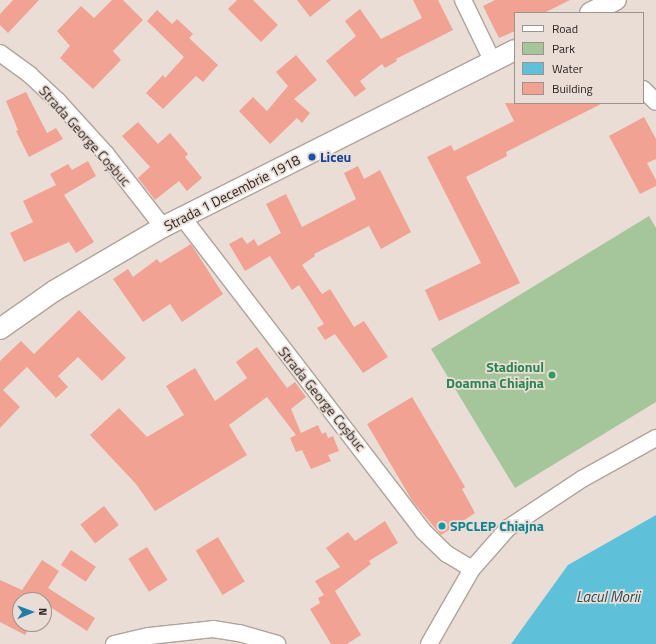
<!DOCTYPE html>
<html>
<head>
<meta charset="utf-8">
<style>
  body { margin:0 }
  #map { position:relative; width:656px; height:644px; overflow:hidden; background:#eaddd6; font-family:"Titillium Web",sans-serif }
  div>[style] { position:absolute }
  .green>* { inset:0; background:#a5c69b }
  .water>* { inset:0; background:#5fc1d9 }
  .building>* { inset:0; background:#f1a293; transform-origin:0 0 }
  .roads { filter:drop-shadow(1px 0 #afa39c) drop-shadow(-1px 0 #afa39c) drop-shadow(0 1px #afa39c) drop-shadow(0 -1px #afa39c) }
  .minor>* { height:16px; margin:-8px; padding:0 8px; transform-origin:8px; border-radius:8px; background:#fff }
  .tertiary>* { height:20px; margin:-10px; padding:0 10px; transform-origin:10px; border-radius:10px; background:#fff }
  .dots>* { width:11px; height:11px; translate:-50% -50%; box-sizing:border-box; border:2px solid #eaddd6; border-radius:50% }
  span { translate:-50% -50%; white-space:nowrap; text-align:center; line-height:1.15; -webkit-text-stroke:3.5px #eaddd6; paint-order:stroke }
  .street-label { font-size:14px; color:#292421 }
  .transit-label { font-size:14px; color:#164399; font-weight:700 }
  .left { translate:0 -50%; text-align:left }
  .leisure-label { font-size:14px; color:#27864d; font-weight:700 }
  .right { translate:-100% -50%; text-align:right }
  .culture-label { font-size:14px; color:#0d838f; font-weight:700 }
  .water-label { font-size:15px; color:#244f5a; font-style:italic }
  .legend { position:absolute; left:514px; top:12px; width:130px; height:92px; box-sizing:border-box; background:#eaddd6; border:1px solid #9d938e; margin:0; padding:5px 7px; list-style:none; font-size:12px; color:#292421 }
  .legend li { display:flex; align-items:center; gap:8px; height:20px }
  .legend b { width:20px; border:1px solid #9d938e }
  .north { position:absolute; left:12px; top:592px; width:40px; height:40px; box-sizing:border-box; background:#eaddd6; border:1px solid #9d938e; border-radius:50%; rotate:89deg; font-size:11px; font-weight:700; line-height:16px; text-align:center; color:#292421 }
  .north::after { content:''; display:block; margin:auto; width:14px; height:18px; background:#1f7daa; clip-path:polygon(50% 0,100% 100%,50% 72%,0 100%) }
</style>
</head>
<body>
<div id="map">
  <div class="green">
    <div style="clip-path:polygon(649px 216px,656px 228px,656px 402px,515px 488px,431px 349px)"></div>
  </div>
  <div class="water">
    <div style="clip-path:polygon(656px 515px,656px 644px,511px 644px,568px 565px)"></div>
  </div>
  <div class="building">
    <div style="clip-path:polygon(13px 0,39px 0,8px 33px,0 25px,0 14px)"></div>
    <div style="clip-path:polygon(112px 0,123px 0,143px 20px,113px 51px,121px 60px,93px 89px,60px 58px,70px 46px,57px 31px,81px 6px,94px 18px)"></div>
    <div style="clip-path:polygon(237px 0,253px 0,278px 25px,261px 42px,228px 9px)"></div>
    <div style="clip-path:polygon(297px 0,331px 0,310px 17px)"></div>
    <div style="clip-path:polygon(413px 0,438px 0,453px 30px,396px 59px,397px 61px,385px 68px,382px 64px,360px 81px,366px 89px,355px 97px,326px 61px,356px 36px,345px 21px,360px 9px,381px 39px,422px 18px)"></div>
    <div style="clip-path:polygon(495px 0,570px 0,544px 13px,515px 13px,515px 31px,499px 38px,483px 6px)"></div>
    <div style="clip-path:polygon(157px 10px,172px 24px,177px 19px,193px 34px,189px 38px,218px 65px,203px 82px,196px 76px,163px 109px,146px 93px,163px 75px,165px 78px,184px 57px,147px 21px)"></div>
    <div style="clip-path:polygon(296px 55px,317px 80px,294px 99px,310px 113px,302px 123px,297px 118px,270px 144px,239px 111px,253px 97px,267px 111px,288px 86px,276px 72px)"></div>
    <div style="clip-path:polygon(26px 92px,47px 133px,56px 128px,63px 139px,29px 157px,16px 131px,18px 130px,6px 101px)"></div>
    <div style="clip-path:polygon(505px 103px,603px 103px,506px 152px,507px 156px,466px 177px,520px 283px,439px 321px,425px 290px,481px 263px,427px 157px,451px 145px,454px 151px,514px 121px)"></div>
    <div style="clip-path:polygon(644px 117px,656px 139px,656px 159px,647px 163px,656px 180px,656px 186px,640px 194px,609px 136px)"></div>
    <div style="clip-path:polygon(138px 122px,158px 144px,170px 133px,188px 154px,185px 157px,202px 178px,187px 191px,179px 181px,155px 200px,138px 178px,150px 167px,122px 136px)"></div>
    <div style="clip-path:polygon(88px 161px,96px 176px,64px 195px,94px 242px,76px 253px,69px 242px,24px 262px,10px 233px,33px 222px,23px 201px,56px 185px,50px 174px,68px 164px,72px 170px)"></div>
    <div style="clip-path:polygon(358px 166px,364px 179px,380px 170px,411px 232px,381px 249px,369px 226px,314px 254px,315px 256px,302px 265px,322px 294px,330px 289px,354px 327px,364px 321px,388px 357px,363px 373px,335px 334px,325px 340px,317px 328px,324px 324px,299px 285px,292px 290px,270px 256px,245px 271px,229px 244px,242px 237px,247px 244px,254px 239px,258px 246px,281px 233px,266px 204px,286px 194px,302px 227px,356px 199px,344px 173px)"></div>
    <div style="clip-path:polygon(191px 244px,223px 294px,182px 322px,170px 304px,143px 322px,113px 279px,128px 269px,133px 277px,157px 259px,160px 263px)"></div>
    <div style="clip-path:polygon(79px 310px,126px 358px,102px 381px,78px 357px,58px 376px,68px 387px,56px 398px,27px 367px,3px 390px,20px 407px,0 428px,0 361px,21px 341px,34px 354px)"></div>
    <div style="clip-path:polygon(257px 347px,287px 388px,295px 382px,306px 397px,291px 409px,301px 433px,318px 425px,322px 434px,326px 432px,328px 438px,333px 436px,339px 451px,328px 455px,331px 461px,311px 469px,302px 450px,296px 452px,290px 438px,296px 435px,267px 397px,229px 425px,247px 455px,155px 511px,136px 484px,90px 435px,119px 408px,147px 437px,184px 415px,166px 386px,195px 368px,215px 401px,247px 378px,236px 362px)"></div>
    <div style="clip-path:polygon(412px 397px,465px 487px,462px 489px,475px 513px,441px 535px,413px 502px,367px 424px)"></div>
    <div style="left:104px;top:506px;width:24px;height:30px;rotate:52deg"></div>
    <div style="clip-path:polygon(385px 521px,398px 543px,369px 561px,371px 564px,335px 591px,361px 635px,347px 644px,331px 644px,310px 609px,320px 603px,318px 598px,324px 595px,315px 581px,340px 567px,326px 548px,348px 532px,355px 541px)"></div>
    <div style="left:218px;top:537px;width:52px;height:26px;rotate:59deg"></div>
    <div style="left:147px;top:547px;width:39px;height:22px;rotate:58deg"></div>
    <div style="left:71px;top:550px;width:30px;height:18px;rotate:34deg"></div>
    <div style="clip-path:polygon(42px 560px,59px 571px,48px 588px,95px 618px,87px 631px,44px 603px,44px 600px,20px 600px,20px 624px,31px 624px,25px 635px,0 622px,0 580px,22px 590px)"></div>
  </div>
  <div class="roads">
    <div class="minor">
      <div style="left:463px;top:0;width:69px;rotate:64.2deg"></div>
      <div style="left:0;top:53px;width:37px;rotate:36deg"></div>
      <div style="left:30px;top:75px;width:38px;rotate:43deg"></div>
      <div style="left:58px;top:101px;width:72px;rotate:47.8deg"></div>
      <div style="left:106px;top:154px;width:93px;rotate:52deg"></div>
      <div style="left:643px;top:89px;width:18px;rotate:45deg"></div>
      <div style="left:183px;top:218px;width:394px;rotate:52.5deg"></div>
      <div style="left:423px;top:531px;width:33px;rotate:44deg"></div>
      <div style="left:447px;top:554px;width:29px;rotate:31deg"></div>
      <div style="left:114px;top:644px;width:36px;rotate:-13deg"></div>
      <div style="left:149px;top:636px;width:64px;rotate:-6.2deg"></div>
      <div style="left:213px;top:629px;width:26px;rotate:9deg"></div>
      <div style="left:239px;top:633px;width:40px;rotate:16deg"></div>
      <div style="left:429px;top:644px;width:86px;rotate:-60.2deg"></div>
      <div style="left:472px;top:569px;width:55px;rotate:-48.7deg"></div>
      <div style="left:508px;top:528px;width:89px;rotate:-33.5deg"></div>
      <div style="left:582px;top:479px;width:85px;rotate:-29deg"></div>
    </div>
    <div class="tertiary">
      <div style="left:590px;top:13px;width:29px;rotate:-27deg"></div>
      <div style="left:0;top:329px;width:66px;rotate:-35.1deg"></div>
      <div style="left:54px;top:291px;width:126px;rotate:-30.4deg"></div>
      <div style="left:163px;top:227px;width:394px;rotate:-26.7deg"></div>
    </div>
  </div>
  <div class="dots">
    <div style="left:312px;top:157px;background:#1a4fb4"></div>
    <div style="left:552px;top:375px;background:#2e9e5b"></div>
    <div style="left:442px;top:526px;background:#0f9aa8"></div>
  </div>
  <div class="street-label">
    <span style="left:85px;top:136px;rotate:48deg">Strada George Coșbuc</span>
    <span style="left:232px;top:193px;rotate:-27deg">Strada 1 Decembrie 1918</span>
    <span style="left:322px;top:399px;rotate:51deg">Strada George Coșbuc</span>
  </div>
  <div class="transit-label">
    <span class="left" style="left:320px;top:157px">Liceu</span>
  </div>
  <div class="leisure-label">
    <span class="right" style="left:544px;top:375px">Stadionul<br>Doamna Chiajna</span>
  </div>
  <div class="culture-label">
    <span class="left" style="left:450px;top:526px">SPCLEP Chiajna</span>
  </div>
  <div class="water-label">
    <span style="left:608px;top:597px">Lacul Morii</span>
  </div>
  <ul class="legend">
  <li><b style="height:5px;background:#fff"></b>Road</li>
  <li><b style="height:11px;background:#a5c69b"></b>Park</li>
  <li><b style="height:11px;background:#5fc1d9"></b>Water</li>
  <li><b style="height:11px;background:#f1a293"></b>Building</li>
  </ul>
  <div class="north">N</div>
</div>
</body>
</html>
